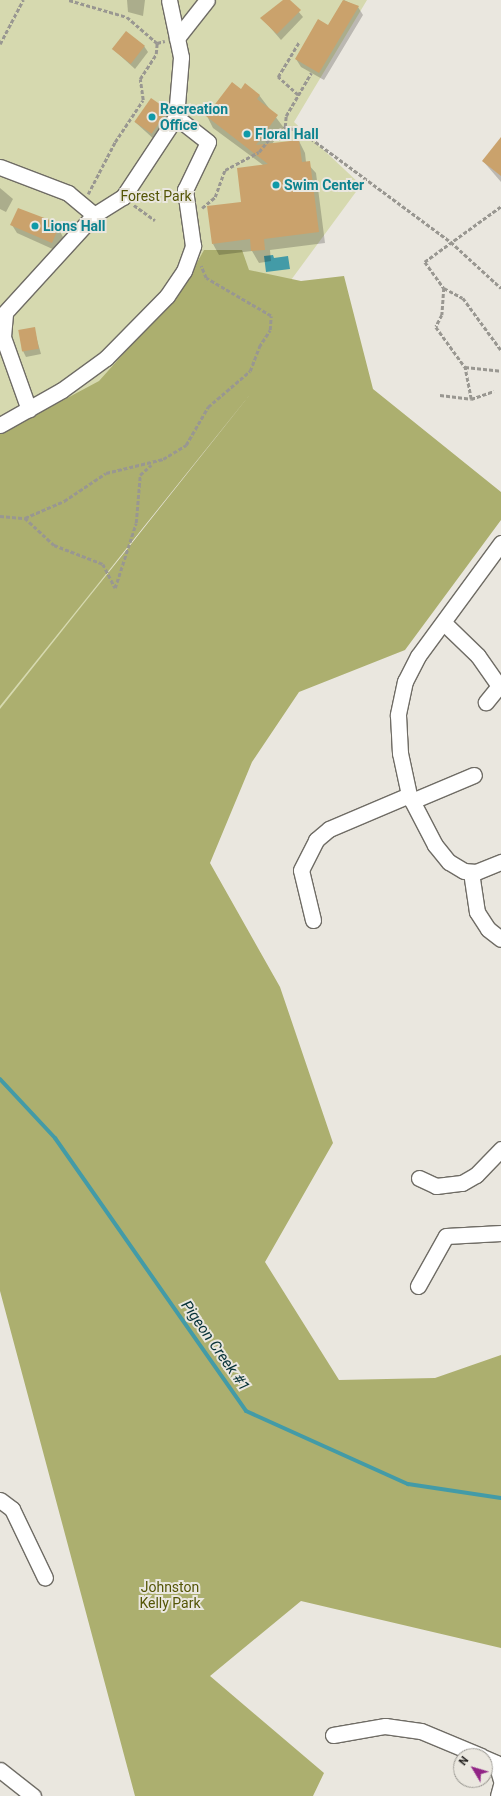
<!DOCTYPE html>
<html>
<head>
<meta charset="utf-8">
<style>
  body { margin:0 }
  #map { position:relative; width:501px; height:1796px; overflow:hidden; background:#eae7df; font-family:Roboto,sans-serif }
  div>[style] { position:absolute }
  .green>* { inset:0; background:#d6d9af }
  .forest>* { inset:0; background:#acaf6f }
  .water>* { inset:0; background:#439ba7 }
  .shadow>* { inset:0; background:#0003 }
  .stream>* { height:4px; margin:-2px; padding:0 2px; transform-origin:2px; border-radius:2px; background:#439ba7 }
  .building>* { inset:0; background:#caa26c; transform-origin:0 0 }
  .path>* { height:2.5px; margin-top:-1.25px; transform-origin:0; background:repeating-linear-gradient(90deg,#999791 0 4px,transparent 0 6px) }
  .roads { filter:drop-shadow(1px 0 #6f6c65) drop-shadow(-1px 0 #6f6c65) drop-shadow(0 1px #6f6c65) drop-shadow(0 -1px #6f6c65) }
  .minor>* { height:15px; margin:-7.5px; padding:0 7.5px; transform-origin:7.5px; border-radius:7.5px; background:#fff }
  .dots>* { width:11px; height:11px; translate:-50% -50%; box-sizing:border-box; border:2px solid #eae7df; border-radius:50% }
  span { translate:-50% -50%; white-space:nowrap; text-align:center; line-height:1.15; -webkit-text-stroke:4px #eae7df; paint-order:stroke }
  .culture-label { font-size:14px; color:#0d838f; font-weight:700 }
  .left { translate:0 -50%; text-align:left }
  .park-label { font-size:14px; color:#545506 }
  .water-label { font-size:15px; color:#043036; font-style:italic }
  .north { position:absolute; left:453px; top:1748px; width:40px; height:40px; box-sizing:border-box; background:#eae7df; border:1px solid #9b9993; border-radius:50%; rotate:308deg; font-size:11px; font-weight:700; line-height:16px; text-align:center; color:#252321 }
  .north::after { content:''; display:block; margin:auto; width:14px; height:18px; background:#912486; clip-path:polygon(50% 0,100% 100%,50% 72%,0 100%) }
</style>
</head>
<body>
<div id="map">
  <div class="green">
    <div style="clip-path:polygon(0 0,367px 0,294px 122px,361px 185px,280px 295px,246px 392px,0 714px)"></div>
  </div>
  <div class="forest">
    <div style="clip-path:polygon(204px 250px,242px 250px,249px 270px,301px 281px,344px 276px,373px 389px,501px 492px,501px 520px,405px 650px,299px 692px,252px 762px,210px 863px,280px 987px,333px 1143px,265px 1262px,339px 1380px,435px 1378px,501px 1355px,501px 1648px,301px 1601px,210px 1676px,324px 1773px,313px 1796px,135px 1796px,0 1291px,0 709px,252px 392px,0 706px,0 434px,99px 381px,184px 286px)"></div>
  </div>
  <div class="water">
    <div style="clip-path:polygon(273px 255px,274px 258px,288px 256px,290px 269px,266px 272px,264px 256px)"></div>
  </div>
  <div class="shadow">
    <div style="clip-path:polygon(127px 0,145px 0,143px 16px,128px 12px)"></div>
    <div style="clip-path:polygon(284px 0,289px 0,303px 17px,281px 40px,262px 18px)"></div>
    <div style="clip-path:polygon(344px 0,358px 7px,363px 15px,324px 80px,301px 67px,296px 59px,329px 27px)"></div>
    <div style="clip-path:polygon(144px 46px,148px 52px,135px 69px,113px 49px)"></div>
    <div style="clip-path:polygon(242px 90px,259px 95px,284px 128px,272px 144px,299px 141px,305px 153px,306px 162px,316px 173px,325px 243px,270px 250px,271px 261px,259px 263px,252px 251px,219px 255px,213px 244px,242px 203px,263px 165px,213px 128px,207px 116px)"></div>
    <div style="clip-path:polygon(167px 111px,170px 117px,156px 141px,135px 122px)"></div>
    <div style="clip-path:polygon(501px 139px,501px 182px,483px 161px)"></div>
    <div style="clip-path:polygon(0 188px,13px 199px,6px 212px,0 209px)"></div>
    <div style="clip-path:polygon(12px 225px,58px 228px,63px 237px,57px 251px,17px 233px)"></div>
    <div style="clip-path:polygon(34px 329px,41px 354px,26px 357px,23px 351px)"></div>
  </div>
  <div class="stream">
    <div style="left:0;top:1079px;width:81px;rotate:47deg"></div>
    <div style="left:55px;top:1138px;width:333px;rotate:55deg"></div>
    <div style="left:246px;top:1411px;width:178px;rotate:24.3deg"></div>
    <div style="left:408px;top:1484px;width:94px;rotate:8.6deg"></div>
  </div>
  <div class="building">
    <div style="clip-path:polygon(283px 0,290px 0,301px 10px,277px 34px,260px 18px)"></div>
    <div style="clip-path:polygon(343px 0,359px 6px,319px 73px,295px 59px,318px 19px,328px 25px)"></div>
    <div style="left:126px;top:31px;width:24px;height:23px;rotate:38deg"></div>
    <div style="clip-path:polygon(232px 82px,241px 89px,245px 83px,260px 95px,257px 99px,278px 115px,256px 145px,299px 140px,302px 162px,310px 161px,319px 232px,264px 239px,265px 250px,251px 251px,250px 239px,212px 244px,207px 206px,241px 202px,237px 168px,268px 164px,206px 116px)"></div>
    <div style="left:151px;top:98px;width:21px;height:29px;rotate:35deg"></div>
    <div style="clip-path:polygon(501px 137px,501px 176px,482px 161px)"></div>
    <div style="clip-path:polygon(18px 208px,55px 222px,59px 227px,52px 243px,10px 225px)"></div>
    <div style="left:35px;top:327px;width:22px;height:17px;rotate:80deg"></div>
  </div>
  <div class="path">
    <div style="left:69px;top:0;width:60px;rotate:16.3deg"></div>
    <div style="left:127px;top:17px;width:40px;rotate:41deg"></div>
    <div style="left:157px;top:43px;width:8px;rotate:-14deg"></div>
    <div style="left:0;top:44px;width:50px;rotate:-62.4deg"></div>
    <div style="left:298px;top:95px;width:27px;rotate:-138deg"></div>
    <div style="left:278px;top:77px;width:41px;rotate:-59deg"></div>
    <div style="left:285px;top:127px;width:11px;rotate:-85deg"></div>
    <div style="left:286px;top:116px;width:50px;rotate:-59.8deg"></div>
    <div style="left:88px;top:194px;width:59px;rotate:-62.6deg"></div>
    <div style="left:115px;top:142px;width:50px;rotate:-56.3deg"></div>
    <div style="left:143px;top:100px;width:21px;rotate:-98deg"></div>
    <div style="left:140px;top:79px;width:30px;rotate:-57deg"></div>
    <div style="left:156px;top:54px;width:11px;rotate:-85deg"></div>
    <div style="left:134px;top:205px;width:26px;rotate:36deg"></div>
    <div style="left:501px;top:207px;width:94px;rotate:144.1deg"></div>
    <div style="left:425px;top:262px;width:32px;rotate:54deg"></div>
    <div style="left:444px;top:288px;width:21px;rotate:28deg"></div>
    <div style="left:463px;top:298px;width:64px;rotate:53.8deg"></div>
    <div style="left:202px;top:208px;width:17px;rotate:-40deg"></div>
    <div style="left:215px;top:197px;width:29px;rotate:-70deg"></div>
    <div style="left:225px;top:170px;width:38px;rotate:-28deg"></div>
    <div style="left:259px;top:152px;width:23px;rotate:-52deg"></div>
    <div style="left:273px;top:134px;width:14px;rotate:-30deg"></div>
    <div style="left:285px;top:127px;width:16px;rotate:14deg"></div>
    <div style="left:301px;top:131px;width:187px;rotate:36.5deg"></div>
    <div style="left:451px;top:242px;width:68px;rotate:42.6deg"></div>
    <div style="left:444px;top:288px;width:27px;rotate:94deg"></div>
    <div style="left:442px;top:315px;width:13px;rotate:117deg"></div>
    <div style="left:436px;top:327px;width:49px;rotate:54.1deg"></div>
    <div style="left:465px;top:367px;width:36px;rotate:6deg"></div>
    <div style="left:440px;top:395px;width:31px;rotate:7deg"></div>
    <div style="left:471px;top:399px;width:33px;rotate:-101deg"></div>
    <div style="left:471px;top:399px;width:24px;rotate:-19deg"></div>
    <div style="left:0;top:516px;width:25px;rotate:5deg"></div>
    <div style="left:25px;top:518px;width:43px;rotate:-23.6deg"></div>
    <div style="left:64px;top:501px;width:50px;rotate:-33.7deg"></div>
    <div style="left:106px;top:473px;width:59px;rotate:-13.8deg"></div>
    <div style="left:163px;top:459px;width:27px;rotate:-31deg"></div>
    <div style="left:186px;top:445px;width:44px;rotate:-59.9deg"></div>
    <div style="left:208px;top:407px;width:55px;rotate:-40.6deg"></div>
    <div style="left:250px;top:371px;width:26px;rotate:-69deg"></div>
    <div style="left:259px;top:347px;width:20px;rotate:-57deg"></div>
    <div style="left:270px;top:330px;width:14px;rotate:-86deg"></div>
    <div style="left:271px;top:316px;width:75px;rotate:-149.7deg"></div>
    <div style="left:206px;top:278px;width:13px;rotate:-113deg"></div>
    <div style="left:25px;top:518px;width:40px;rotate:43deg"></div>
    <div style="left:54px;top:545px;width:53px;rotate:21.2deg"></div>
    <div style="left:103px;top:564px;width:27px;rotate:63deg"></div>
    <div style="left:115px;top:588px;width:68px;rotate:-72.1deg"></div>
    <div style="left:136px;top:523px;width:48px;rotate:-85.2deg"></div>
    <div style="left:140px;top:475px;width:15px;rotate:-42deg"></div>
  </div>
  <div class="roads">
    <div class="minor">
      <div style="left:177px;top:38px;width:48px;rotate:-51.7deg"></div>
      <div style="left:0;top:167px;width:73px;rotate:20.9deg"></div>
      <div style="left:68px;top:193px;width:34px;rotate:40deg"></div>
      <div style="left:5px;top:314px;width:23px;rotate:95deg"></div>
      <div style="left:3px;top:337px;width:77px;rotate:70.4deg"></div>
      <div style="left:0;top:318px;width:139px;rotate:-47.6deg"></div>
      <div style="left:94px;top:215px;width:34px;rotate:-32deg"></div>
      <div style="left:123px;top:197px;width:96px;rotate:-56.5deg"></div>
      <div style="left:176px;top:117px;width:60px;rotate:-85.2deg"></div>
      <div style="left:181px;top:57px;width:58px;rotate:-101.9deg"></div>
      <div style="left:0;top:425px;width:71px;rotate:-29.4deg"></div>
      <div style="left:62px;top:390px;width:54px;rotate:-36deg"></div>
      <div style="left:106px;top:358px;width:87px;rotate:-45.5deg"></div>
      <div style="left:167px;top:296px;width:30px;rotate:-56deg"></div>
      <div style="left:184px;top:271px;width:27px;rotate:-70deg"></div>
      <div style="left:193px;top:246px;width:57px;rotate:-98.1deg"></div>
      <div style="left:185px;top:190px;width:53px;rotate:-64.4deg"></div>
      <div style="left:208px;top:142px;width:41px;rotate:-142deg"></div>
      <div style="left:501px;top:543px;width:140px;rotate:126.3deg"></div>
      <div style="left:418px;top:656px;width:28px;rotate:117deg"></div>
      <div style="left:405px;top:681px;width:35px;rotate:102deg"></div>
      <div style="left:398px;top:715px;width:38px;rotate:87deg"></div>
      <div style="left:400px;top:753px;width:43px;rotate:77.9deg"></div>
      <div style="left:409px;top:795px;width:56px;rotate:62.5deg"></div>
      <div style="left:435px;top:845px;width:22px;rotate:51deg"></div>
      <div style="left:449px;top:862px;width:17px;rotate:31deg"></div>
      <div style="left:464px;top:871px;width:12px;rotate:5deg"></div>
      <div style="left:476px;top:872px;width:27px;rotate:-22deg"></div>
      <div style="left:444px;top:623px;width:47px;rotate:44.1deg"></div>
      <div style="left:478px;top:656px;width:37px;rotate:55deg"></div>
      <div style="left:499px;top:686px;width:21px;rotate:129deg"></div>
      <div style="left:412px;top:801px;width:67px;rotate:-22.8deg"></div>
      <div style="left:471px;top:872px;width:40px;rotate:81.5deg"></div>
      <div style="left:477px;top:912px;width:20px;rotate:57deg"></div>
      <div style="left:488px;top:929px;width:16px;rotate:38deg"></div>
      <div style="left:313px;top:920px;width:51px;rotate:-103.5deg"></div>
      <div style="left:301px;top:870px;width:34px;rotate:-63deg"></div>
      <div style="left:316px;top:840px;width:17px;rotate:-40deg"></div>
      <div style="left:329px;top:829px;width:87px;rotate:-23deg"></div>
      <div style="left:419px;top:1178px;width:19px;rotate:25deg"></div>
      <div style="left:436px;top:1186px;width:26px;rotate:-7deg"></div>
      <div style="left:462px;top:1183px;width:16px;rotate:-30deg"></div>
      <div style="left:476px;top:1175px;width:36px;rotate:-46deg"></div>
      <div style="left:418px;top:1286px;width:57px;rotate:-60.8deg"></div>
      <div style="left:446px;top:1236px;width:55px;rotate:-3.1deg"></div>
      <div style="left:0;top:1500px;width:15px;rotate:37deg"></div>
      <div style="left:12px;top:1509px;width:76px;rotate:64.4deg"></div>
      <div style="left:333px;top:1735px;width:53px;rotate:-9.8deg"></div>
      <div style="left:385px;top:1726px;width:36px;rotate:8deg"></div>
      <div style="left:421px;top:1731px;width:65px;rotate:22.6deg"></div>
      <div style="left:485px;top:1758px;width:12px;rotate:24deg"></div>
      <div style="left:496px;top:1763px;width:19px;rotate:74deg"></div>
      <div style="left:0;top:1770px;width:42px;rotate:38.2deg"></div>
      <div style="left:498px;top:1796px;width:11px;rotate:-75deg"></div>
    </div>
  </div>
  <div class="dots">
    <div style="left:152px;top:117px;background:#0f9aa8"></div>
    <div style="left:247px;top:134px;background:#0f9aa8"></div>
    <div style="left:276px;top:185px;background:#0f9aa8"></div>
    <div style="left:35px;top:226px;background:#0f9aa8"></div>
  </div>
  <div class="culture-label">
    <span class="left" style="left:160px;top:117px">Recreation<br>Office</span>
    <span class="left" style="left:255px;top:134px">Floral Hall</span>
    <span class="left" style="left:284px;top:185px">Swim Center</span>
    <span class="left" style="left:43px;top:226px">Lions Hall</span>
  </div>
  <div class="park-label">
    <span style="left:156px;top:196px">Forest Park</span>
    <span style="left:170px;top:1595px">Johnston<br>Kelly Park</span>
  </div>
  <div class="water-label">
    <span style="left:215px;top:1346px;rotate:55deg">Pigeon Creek #1</span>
  </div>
  <div class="north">N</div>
</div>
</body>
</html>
